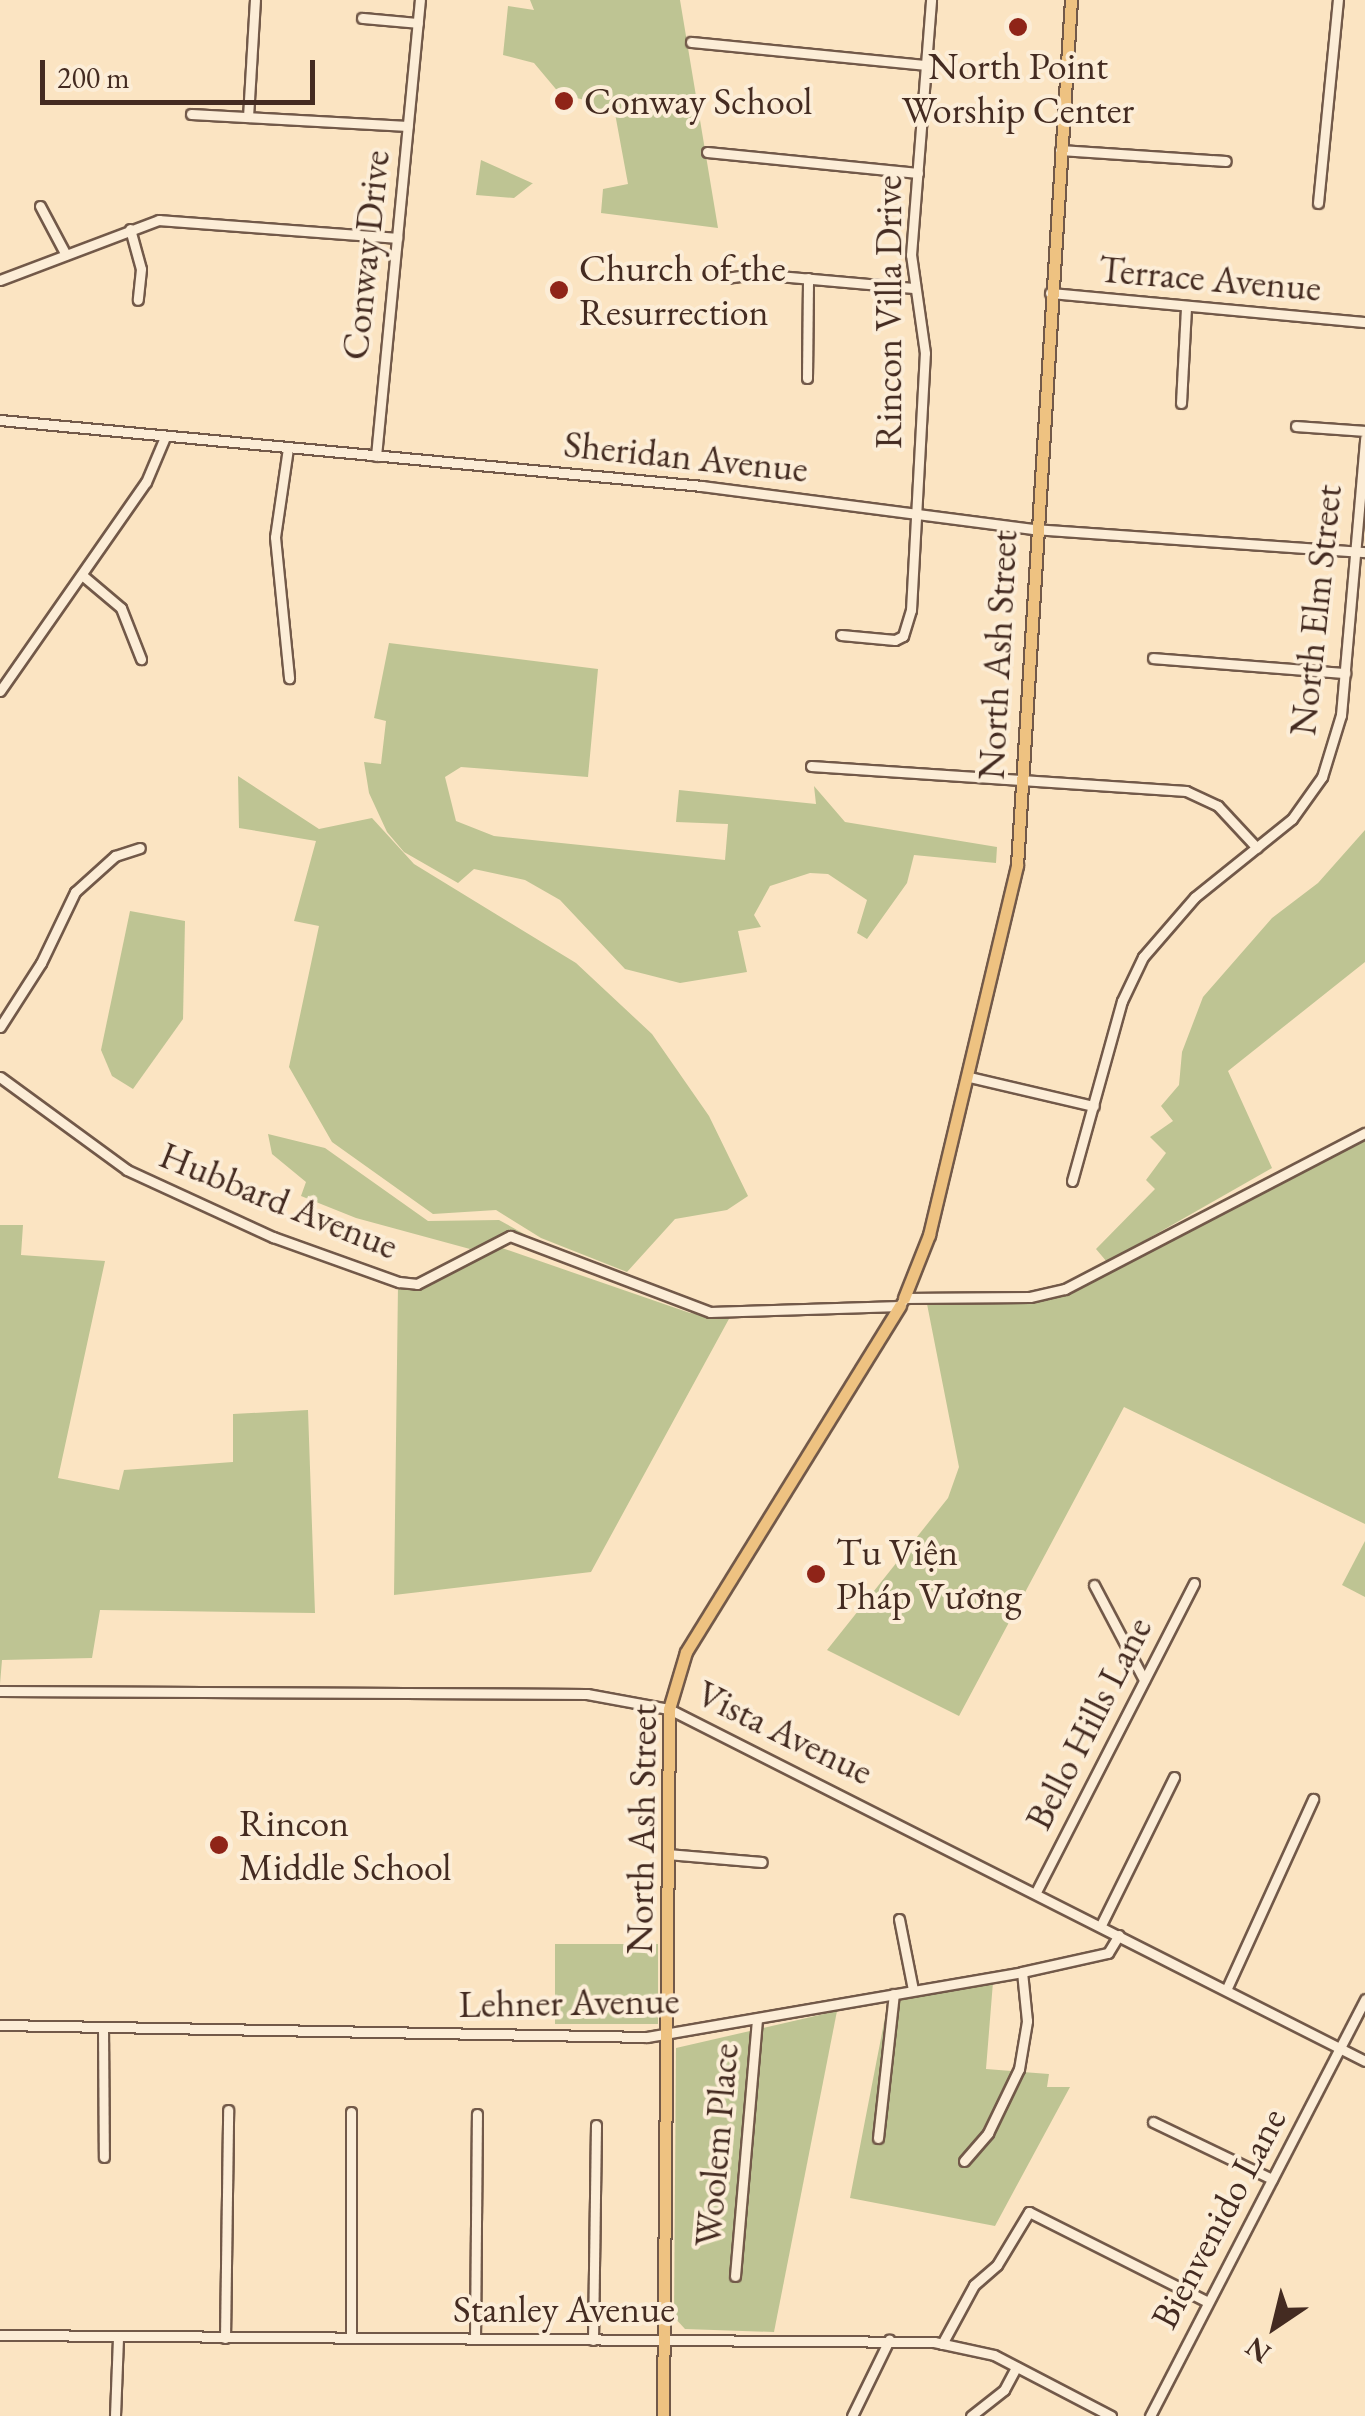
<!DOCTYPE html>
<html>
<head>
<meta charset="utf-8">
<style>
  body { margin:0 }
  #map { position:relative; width:1365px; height:2416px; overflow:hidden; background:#fbe4c2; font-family:"EB Garamond",serif }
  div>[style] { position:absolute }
  .green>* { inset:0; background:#bec493; transform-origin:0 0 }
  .roads { filter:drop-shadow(2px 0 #725949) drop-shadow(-2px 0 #725949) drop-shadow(0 2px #725949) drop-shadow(0 -2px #725949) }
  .minor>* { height:9px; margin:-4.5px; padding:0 4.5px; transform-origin:4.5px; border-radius:4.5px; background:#fcedd7 }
  .major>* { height:11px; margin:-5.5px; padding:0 5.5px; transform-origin:5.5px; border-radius:5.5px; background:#eec281 }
  .dots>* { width:28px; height:28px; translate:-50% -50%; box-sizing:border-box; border:5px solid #fcedd7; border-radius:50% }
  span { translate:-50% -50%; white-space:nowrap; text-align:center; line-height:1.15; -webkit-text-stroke:8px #fcedd7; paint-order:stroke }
  .poi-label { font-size:38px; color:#442b21 }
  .left { translate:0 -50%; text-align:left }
  .street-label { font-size:38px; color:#442b21 }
  .north { position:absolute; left:1225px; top:2276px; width:100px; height:100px; -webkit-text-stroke:8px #fcedd7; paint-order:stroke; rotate:215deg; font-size:28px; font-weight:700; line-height:40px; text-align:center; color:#442b21 }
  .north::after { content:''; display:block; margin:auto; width:35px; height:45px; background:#442b21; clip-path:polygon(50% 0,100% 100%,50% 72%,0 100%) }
  .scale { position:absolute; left:40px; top:60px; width:275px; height:45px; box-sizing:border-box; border:5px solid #442b21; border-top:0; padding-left:12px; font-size:30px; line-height:35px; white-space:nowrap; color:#442b21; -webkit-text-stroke:8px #fcedd7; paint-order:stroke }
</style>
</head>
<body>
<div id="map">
  <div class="green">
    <div style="clip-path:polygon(530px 0,680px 0,718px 228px,601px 213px,603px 189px,628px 184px,614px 108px,600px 116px,585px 100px,560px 94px,534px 63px,503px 55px,508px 6px,534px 10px)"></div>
    <div style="clip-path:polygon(481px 160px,532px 183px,533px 183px,514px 198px,476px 195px)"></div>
    <div style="clip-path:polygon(389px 643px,598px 669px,588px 777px,461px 767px,445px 777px,456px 821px,494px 836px,725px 860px,728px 824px,676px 822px,679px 790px,816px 804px,814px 786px,845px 822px,997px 847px,996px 863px,914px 855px,907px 883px,867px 939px,857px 933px,867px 900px,828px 874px,810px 873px,770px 886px,754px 915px,761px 927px,738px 931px,747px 972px,680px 983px,625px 969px,560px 900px,525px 880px,474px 869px,458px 883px,404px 852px,387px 832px,369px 793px,364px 762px,381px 764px,386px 721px,374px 718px)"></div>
    <div style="clip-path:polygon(238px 776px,319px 829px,372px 818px,414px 864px,576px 963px,652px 1034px,709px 1116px,748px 1196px,727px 1210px,675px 1219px,627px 1272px,541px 1238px,496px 1210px,433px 1214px,332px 1142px,289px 1067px,319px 926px,294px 921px,316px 841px,239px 828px)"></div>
    <div style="clip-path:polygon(1365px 830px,1365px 962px,1228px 1071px,1272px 1168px,1107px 1262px,1096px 1249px,1155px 1189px,1146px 1180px,1166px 1153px,1150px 1137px,1173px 1121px,1161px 1106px,1179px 1085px,1182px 1052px,1203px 997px,1272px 918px,1318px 883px)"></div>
    <div style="clip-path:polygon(130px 911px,185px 921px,183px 1019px,133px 1089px,112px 1076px,101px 1050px)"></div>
    <div style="clip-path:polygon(268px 1134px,325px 1148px,428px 1221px,499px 1220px,526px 1235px,503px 1235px,470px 1249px,356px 1218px,301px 1196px,306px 1182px,272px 1154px)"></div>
    <div style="clip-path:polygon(1365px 1141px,1365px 1524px,1124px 1407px,959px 1716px,827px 1650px,948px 1498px,959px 1467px,927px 1304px,1058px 1298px,1310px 1162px)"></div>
    <div style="clip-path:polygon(0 1225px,23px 1225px,21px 1255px,105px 1261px,58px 1478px,119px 1490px,124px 1470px,233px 1462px,233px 1414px,308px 1410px,315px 1613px,100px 1610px,92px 1658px,2px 1660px,0 1684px)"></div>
    <div style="clip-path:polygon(499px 1247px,690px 1313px,730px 1317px,591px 1572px,394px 1595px,398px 1285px)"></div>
    <div style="clip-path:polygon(1365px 1541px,1365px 1597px,1342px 1585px)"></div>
    <div style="left:555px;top:1944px;width:103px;height:80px"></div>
    <div style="clip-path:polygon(993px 1982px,986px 2069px,1049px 2074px,1047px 2087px,1070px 2087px,995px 2226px,850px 2198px,888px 2002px)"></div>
    <div style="clip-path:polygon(837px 2011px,774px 2332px,685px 2329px,674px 2317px,676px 2048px)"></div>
  </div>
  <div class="roads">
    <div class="minor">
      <div style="left:362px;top:18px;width:56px;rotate:5.1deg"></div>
      <div style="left:691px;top:42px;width:235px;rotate:5.6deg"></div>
      <div style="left:191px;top:114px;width:217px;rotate:3.2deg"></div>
      <div style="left:248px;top:117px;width:117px;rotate:-86.6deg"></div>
      <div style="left:1060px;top:150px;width:166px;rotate:3.8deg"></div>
      <div style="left:707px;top:152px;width:212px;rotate:5.7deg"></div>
      <div style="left:1318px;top:203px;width:204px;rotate:-84.4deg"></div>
      <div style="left:40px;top:206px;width:55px;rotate:62deg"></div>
      <div style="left:130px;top:229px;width:41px;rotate:74.6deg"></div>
      <div style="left:141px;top:269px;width:31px;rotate:96deg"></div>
      <div style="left:726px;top:278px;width:30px;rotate:-8deg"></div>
      <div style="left:756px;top:274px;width:158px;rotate:5.1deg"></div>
      <div style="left:0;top:280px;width:170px;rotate:-20.7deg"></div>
      <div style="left:159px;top:220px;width:239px;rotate:4.3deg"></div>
      <div style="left:1050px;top:293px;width:316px;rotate:5.3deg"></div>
      <div style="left:807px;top:378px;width:100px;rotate:-89.4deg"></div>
      <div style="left:1181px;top:403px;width:97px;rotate:-87deg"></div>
      <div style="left:0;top:420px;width:705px;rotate:5.37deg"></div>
      <div style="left:702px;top:486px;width:335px;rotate:7.4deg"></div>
      <div style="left:1034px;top:529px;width:332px;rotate:4deg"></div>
      <div style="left:1296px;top:426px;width:69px;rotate:4.1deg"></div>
      <div style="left:288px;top:448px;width:90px;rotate:98.3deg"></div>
      <div style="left:275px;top:537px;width:142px;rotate:84.3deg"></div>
      <div style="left:376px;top:456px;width:458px;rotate:-84.5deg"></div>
      <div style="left:82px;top:575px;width:51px;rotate:40.2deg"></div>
      <div style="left:121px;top:608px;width:55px;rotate:68.6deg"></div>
      <div style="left:841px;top:635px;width:54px;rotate:5.3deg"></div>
      <div style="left:895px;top:640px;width:9px;rotate:-27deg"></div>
      <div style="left:903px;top:636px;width:27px;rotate:-73deg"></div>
      <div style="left:911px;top:610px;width:257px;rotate:-86.9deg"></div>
      <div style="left:925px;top:353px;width:99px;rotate:-98.1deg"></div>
      <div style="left:911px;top:255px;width:256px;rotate:-85.5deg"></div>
      <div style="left:1153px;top:658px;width:193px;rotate:4.5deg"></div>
      <div style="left:0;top:691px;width:255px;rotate:-55.1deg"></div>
      <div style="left:146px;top:482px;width:49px;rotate:-67.1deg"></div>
      <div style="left:811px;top:766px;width:376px;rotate:3.8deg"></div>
      <div style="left:1186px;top:791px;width:35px;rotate:25deg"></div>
      <div style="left:1218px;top:806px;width:57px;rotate:47.1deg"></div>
      <div style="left:0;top:1027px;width:76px;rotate:-57.4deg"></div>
      <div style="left:41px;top:963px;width:79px;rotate:-64.4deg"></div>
      <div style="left:75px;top:892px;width:54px;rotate:-42deg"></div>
      <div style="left:115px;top:856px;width:26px;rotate:-18deg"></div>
      <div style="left:0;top:1077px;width:157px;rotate:36.2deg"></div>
      <div style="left:127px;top:1170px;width:161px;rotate:24.7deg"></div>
      <div style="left:273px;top:1237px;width:134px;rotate:19.7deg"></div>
      <div style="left:399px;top:1282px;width:18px;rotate:6deg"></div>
      <div style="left:417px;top:1284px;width:105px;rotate:-27.3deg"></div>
      <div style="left:510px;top:1236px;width:214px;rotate:20.8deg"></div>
      <div style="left:710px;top:1312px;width:190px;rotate:-1.8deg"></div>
      <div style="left:900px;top:1306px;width:9px;rotate:-63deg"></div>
      <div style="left:904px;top:1298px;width:126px;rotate:-0.5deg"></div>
      <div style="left:1030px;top:1297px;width:36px;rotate:-13deg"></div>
      <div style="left:1065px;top:1289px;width:338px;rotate:-27.5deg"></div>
      <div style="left:969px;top:1077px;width:128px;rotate:13.1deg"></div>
      <div style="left:1072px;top:1181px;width:187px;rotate:-74.5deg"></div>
      <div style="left:1122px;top:1001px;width:49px;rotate:-64.5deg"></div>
      <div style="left:1143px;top:957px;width:79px;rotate:-49.1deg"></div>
      <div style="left:1195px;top:897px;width:124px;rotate:-38.8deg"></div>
      <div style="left:1292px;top:819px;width:52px;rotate:-54.5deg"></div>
      <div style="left:1322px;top:777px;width:65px;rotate:-73deg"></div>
      <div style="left:1341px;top:715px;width:278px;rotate:-85deg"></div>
      <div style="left:1094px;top:1585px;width:107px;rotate:62.2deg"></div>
      <div style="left:0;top:1691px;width:587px;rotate:0.29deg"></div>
      <div style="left:587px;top:1694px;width:83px;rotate:10.4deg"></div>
      <div style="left:669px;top:1709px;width:780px;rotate:26.83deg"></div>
      <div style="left:667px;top:1854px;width:95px;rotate:4.8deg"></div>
      <div style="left:1036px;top:1892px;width:347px;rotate:-62.9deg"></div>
      <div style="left:899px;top:1919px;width:72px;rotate:78.8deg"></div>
      <div style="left:1101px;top:1925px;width:165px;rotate:-63.7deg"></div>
      <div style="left:1227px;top:1988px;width:208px;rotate:-65.5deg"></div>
      <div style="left:0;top:2025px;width:647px;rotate:1.06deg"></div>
      <div style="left:647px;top:2037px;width:381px;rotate:-9.8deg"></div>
      <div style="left:1022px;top:1972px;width:88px;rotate:-12.5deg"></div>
      <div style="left:1108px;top:1953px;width:21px;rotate:-59deg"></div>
      <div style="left:103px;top:2028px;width:129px;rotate:89.6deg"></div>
      <div style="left:1153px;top:2122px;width:132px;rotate:25.6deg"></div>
      <div style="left:878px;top:2138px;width:145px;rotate:-83.7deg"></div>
      <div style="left:964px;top:2161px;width:37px;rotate:-49deg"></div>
      <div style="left:988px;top:2133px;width:71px;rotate:-64.2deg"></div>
      <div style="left:1019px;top:2069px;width:49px;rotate:-80.5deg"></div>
      <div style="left:1027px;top:2021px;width:49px;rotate:-95.8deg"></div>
      <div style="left:735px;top:2276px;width:258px;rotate:-85.1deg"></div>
      <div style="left:0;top:2335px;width:934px;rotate:0.43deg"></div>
      <div style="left:934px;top:2342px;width:61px;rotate:12.2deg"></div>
      <div style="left:994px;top:2355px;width:132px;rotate:27.5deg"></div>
      <div style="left:225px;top:2338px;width:228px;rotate:-89.2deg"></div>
      <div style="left:351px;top:2338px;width:226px;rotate:-90deg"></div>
      <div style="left:475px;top:2339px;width:225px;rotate:-89.5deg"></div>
      <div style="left:593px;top:2340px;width:215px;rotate:-89.2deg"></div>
      <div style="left:942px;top:2344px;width:67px;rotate:-61.5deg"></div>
      <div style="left:974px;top:2285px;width:30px;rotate:-41deg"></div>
      <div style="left:997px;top:2265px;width:62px;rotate:-58.9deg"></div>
      <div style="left:1029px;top:2212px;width:200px;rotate:26.7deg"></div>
      <div style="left:115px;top:2416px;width:79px;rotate:-87.8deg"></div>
      <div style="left:852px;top:2416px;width:85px;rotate:-64deg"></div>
      <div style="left:971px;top:2416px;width:42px;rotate:-38.2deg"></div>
      <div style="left:1004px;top:2390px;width:26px;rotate:-62deg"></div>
      <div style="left:1150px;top:2416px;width:469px;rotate:-62.7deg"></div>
    </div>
    <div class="major">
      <div style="left:904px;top:1298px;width:68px;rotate:-68.4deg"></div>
      <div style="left:929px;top:1235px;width:380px;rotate:-76.6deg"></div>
      <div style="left:1017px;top:865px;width:867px;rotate:-86.43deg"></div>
      <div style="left:663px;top:2416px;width:707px;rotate:-89.51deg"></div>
      <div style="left:669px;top:1709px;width:59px;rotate:-73.4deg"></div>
      <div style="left:686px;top:1652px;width:407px;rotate:-58.3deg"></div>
    </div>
  </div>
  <div class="dots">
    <div style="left:1018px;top:27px;background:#8f2418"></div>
    <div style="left:564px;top:101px;background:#8f2418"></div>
    <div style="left:559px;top:290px;background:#8f2418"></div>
    <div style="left:816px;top:1574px;background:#8f2418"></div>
    <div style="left:219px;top:1845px;background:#8f2418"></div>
  </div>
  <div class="poi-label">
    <span style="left:1018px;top:88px">North Point<br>Worship Center</span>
    <span class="left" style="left:584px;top:101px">Conway School</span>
    <span class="left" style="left:579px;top:290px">Church of the<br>Resurrection</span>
    <span class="left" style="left:836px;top:1574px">Tu Viện<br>Pháp Vương</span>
    <span class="left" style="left:239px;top:1845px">Rincon<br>Middle School</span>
  </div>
  <div class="street-label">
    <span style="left:365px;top:255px;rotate:-84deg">Conway Drive</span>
    <span style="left:1210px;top:278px;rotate:5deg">Terrace Avenue</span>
    <span style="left:888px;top:312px;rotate:-90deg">Rincon Villa Drive</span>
    <span style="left:686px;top:456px;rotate:6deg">Sheridan Avenue</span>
    <span style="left:1315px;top:610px;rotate:-84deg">North Elm Street</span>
    <span style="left:997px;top:655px;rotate:-87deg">North Ash Street</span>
    <span style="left:279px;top:1200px;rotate:22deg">Hubbard Avenue</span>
    <span style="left:1088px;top:1723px;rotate:-63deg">Bello Hills Lane</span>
    <span style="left:785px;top:1732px;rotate:26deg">Vista Avenue</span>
    <span style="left:641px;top:1829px;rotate:-89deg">North Ash Street</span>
    <span style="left:569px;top:2002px;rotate:-1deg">Lehner Avenue</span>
    <span style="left:716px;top:2145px;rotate:-85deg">Woolem Place</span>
    <span style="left:1218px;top:2218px;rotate:-62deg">Bienvenido Lane</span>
    <span style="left:564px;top:2309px">Stanley Avenue</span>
  </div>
  <div class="north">N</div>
  <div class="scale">200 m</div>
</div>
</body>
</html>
